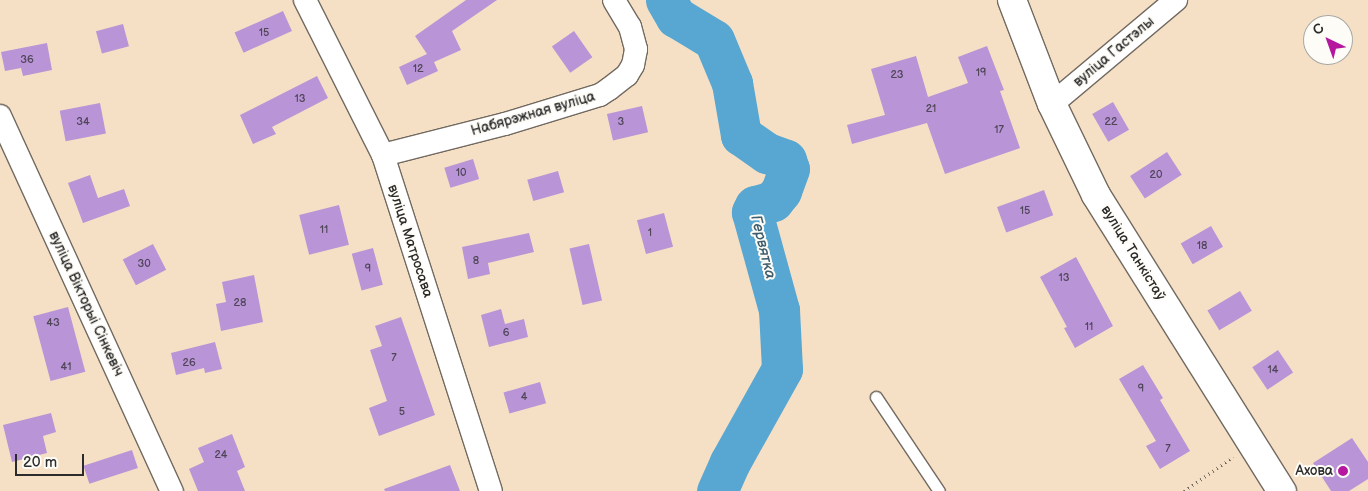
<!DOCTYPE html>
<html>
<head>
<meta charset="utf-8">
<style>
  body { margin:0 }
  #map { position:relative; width:1368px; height:491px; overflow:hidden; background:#f5e0c5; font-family:"Balsamiq Sans",sans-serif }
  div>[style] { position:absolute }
  .river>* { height:41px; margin:-20.5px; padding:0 20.5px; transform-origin:20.5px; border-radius:20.5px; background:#58a7d2 }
  .building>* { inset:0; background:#b994d7; transform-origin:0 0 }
  .path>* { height:3px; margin-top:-1.5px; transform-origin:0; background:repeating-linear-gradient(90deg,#726a61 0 1px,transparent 0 5px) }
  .roads { filter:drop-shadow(1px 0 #726a61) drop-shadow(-1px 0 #726a61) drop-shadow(0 1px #726a61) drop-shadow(0 -1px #726a61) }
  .service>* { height:11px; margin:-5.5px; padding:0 5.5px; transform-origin:5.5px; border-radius:5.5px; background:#fff }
  .minor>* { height:22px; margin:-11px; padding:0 11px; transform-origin:11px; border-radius:11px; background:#fff }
  .tertiary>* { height:28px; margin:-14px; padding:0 14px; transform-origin:14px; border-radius:14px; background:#fff }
  .dots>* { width:14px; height:14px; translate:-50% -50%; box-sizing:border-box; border:2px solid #fdfcf7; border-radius:50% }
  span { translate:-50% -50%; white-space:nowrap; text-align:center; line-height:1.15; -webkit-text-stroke:4px #fdfcf7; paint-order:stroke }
  .number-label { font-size:11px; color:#4e4556 }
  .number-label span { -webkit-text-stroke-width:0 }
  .street-label { font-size:14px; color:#2b2b2b }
  .poi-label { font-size:14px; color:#2b2b2b }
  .right { translate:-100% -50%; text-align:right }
  .water-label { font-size:15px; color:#3d5d6e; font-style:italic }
  .north { position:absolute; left:1303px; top:15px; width:50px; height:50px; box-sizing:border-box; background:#fdfcf7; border:1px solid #a9a8a5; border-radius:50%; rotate:318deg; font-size:14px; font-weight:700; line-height:20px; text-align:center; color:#2b2b2b }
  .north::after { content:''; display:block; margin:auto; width:18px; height:22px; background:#b5179e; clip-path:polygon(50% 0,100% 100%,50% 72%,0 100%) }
  .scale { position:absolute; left:15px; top:454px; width:69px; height:22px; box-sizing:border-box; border:2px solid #2b2b2b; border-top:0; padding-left:6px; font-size:15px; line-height:18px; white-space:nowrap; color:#2b2b2b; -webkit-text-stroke:4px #fdfcf7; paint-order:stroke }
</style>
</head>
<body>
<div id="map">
  <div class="river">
    <div style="left:666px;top:0;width:20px;rotate:60deg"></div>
    <div style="left:676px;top:17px;width:44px;rotate:31.2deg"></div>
    <div style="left:714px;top:40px;width:47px;rotate:67.3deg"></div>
    <div style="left:732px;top:83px;width:53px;rotate:80.2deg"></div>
    <div style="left:741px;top:135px;width:32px;rotate:35deg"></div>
    <div style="left:767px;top:153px;width:20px;rotate:20deg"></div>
    <div style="left:786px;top:160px;width:9px;rotate:72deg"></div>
    <div style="left:789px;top:169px;width:23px;rotate:110deg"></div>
    <div style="left:781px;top:191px;width:13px;rotate:129deg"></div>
    <div style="left:773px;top:201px;width:19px;rotate:164deg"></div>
    <div style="left:755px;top:206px;width:7px;rotate:117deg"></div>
    <div style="left:752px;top:212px;width:102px;rotate:74.6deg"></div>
    <div style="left:779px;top:310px;width:59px;rotate:87.1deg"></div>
    <div style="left:782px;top:369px;width:107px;rotate:119.2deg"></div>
    <div style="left:730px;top:462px;width:32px;rotate:114deg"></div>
  </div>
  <div class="building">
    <div style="clip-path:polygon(466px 0,497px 0,452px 31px,461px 50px,434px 62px,438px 71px,407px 85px,399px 67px,427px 54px,415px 36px)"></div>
    <div style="left:283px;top:11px;width:22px;height:53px;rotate:66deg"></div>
    <div style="left:123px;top:24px;width:23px;height:28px;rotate:75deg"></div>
    <div style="left:574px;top:31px;width:32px;height:27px;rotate:55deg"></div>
    <div style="clip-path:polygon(47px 43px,52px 70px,23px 76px,21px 68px,5px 71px,1px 52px)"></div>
    <div style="clip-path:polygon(987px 46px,1004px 90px,1000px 91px,1020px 148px,945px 174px,927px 123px,852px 144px,847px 125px,885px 115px,871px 69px,916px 56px,928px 97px,968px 83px,958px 57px)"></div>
    <div style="clip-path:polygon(317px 76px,328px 98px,272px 127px,276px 134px,253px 144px,240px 115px)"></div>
    <div style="left:1113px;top:102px;width:32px;height:24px;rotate:60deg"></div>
    <div style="left:100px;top:103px;width:31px;height:41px;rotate:79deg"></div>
    <div style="left:642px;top:106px;width:27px;height:36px;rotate:77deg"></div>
    <div style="left:1167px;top:152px;width:27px;height:44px;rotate:57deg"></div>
    <div style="left:473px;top:159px;width:21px;height:30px;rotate:73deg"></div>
    <div style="left:558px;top:171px;width:22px;height:32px;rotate:74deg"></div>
    <div style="clip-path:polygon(90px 175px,98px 198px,124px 189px,130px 206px,83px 223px,68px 183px)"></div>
    <div style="left:1044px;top:190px;width:27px;height:50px;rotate:70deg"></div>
    <div style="left:339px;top:205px;width:41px;height:41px;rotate:76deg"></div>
    <div style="left:664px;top:213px;width:35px;height:28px;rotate:75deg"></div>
    <div style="left:1211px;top:226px;width:24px;height:35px;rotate:60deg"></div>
    <div style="clip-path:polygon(529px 233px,534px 252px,488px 263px,490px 274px,468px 279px,462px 247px)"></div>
    <div style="left:153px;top:244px;width:29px;height:34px;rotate:63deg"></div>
    <div style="left:589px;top:244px;width:58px;height:20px;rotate:77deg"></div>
    <div style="left:373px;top:248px;width:38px;height:22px;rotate:75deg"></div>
    <div style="clip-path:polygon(1076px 257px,1113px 326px,1075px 348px,1064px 328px,1067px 327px,1040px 277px)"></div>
    <div style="clip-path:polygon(254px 275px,263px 322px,221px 331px,216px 304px,226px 302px,222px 282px)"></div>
    <div style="left:1240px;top:291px;width:23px;height:38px;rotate:59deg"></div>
    <div style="left:68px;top:307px;width:67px;height:36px;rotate:75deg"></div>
    <div style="clip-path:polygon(501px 309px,505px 324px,524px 319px,528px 337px,489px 347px,481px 315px)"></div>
    <div style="clip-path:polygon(401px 317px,435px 415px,379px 436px,369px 408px,387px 401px,370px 350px,382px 346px,375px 326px)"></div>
    <div style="clip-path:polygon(215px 342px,222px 369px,205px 373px,204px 368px,176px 375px,171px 353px)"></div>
    <div style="left:1278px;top:350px;width:27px;height:31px;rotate:56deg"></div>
    <div style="clip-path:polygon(1143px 365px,1163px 398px,1160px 400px,1190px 451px,1160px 469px,1146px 446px,1156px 441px,1119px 379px)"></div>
    <div style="left:540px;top:382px;width:22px;height:38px;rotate:74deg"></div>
    <div style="clip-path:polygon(51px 413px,56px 432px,43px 436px,47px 453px,12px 462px,3px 425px)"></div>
    <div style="clip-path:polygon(232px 434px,245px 467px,237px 471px,245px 491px,198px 491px,189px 469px,204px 462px,198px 448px)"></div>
    <div style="clip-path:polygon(1352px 438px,1368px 462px,1368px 479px,1349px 491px,1331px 491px,1313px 463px)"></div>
    <div style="left:132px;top:450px;width:19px;height:51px;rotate:72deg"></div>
    <div style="clip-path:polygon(450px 465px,460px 491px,385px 491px,384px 489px)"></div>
  </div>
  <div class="path">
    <div style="left:1184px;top:491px;width:60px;rotate:-34.8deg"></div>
  </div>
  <div class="roads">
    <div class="service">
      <div style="left:876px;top:397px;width:113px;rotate:56.2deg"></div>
    </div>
    <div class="minor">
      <div style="left:305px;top:0;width:174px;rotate:63.3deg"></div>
      <div style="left:383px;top:155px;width:353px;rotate:72.2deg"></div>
      <div style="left:1052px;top:104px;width:162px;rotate:-40deg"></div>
      <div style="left:0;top:116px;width:413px;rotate:65.4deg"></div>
      <div style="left:383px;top:155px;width:126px;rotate:-14.3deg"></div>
      <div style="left:505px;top:124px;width:99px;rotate:-17deg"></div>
      <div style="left:600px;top:95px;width:11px;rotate:-34deg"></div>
      <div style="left:609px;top:89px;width:23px;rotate:-38deg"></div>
      <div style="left:627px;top:75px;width:12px;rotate:-59deg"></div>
      <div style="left:633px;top:65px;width:16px;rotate:-79deg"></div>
      <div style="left:636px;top:49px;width:23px;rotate:-105deg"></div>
      <div style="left:630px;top:27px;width:31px;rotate:-121deg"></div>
    </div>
    <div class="tertiary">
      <div style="left:1012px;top:0;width:111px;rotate:69deg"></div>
      <div style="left:1052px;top:104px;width:101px;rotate:64.2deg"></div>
      <div style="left:1096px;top:195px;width:350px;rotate:57.9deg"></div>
    </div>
  </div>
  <div class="dots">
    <div style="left:1343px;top:471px;background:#b5179e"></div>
  </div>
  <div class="number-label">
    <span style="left:264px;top:33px">15</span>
    <span style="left:27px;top:60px">36</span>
    <span style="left:418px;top:69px">12</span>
    <span style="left:981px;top:73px">19</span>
    <span style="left:897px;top:75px">23</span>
    <span style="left:300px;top:99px">13</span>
    <span style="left:931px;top:109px">21</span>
    <span style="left:83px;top:122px">34</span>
    <span style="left:621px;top:122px">3</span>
    <span style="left:1111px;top:122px">22</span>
    <span style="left:999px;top:130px">17</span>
    <span style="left:461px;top:173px">10</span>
    <span style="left:1156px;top:175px">20</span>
    <span style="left:1025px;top:211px">15</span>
    <span style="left:324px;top:230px">11</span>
    <span style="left:650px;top:233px">1</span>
    <span style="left:1202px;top:246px">18</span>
    <span style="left:476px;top:261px">8</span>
    <span style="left:144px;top:264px">30</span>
    <span style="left:368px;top:269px">9</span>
    <span style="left:1064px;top:278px">13</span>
    <span style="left:240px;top:303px">28</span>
    <span style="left:53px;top:323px">43</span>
    <span style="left:1089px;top:327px">11</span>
    <span style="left:506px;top:333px">6</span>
    <span style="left:394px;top:358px">7</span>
    <span style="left:189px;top:363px">26</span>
    <span style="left:66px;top:367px">41</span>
    <span style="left:1273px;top:370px">14</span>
    <span style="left:1141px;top:389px">9</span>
    <span style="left:524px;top:397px">4</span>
    <span style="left:402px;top:412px">5</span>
    <span style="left:1168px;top:449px">7</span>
    <span style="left:221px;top:455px">24</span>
  </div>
  <div class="street-label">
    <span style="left:1114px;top:52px;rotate:-40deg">вуліца Гастэлы</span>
    <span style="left:533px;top:114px;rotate:-16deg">Набярэжная вуліца</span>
    <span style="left:410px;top:241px;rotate:72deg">вуліца Матросава</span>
    <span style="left:1133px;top:253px;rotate:58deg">вуліца Танкістаў</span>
    <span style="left:86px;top:304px;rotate:65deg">вуліца Вікторыі Сінкевіч</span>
  </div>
  <div class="poi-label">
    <span class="right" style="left:1333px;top:471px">Ахова</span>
  </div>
  <div class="water-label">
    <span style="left:763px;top:247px;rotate:76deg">Гервятка</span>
  </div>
  <div class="north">С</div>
  <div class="scale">20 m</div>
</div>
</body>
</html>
